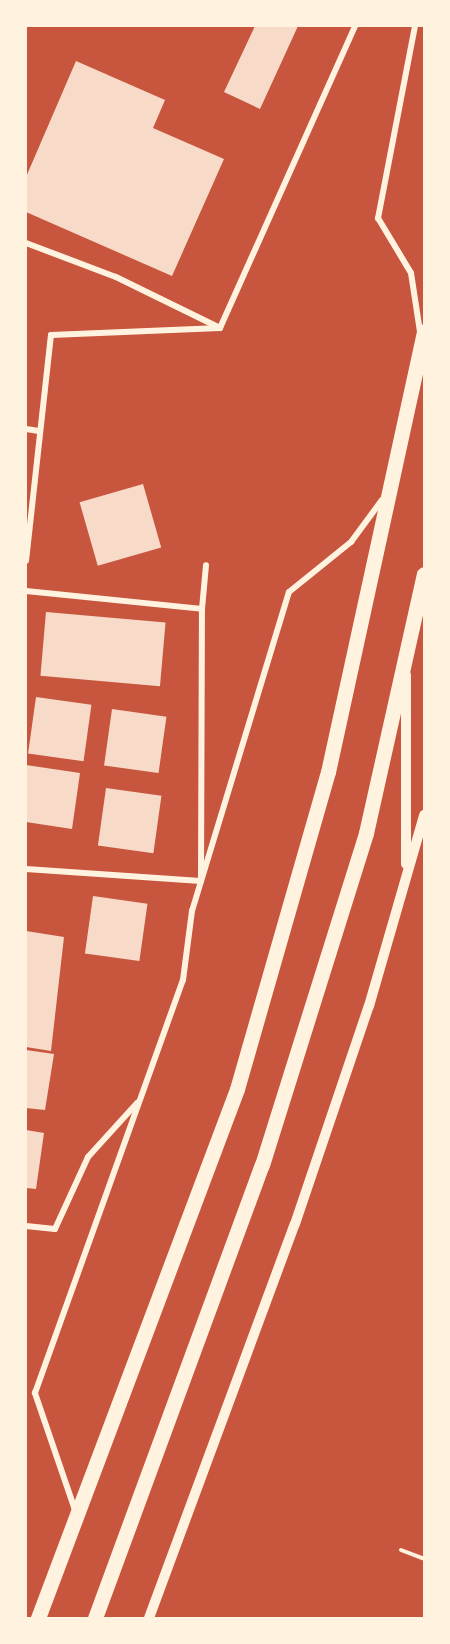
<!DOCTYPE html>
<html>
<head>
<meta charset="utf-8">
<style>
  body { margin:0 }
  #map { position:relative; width:450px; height:1644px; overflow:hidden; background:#c8553d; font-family:Barlow,sans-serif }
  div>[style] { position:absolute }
  .building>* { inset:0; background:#f7dbc8; transform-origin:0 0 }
  .path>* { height:4px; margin:-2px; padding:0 2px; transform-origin:2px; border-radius:2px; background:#fff3e0 }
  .minor>* { height:6px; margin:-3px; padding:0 3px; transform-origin:3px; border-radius:3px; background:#fff3e0 }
  .tertiary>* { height:10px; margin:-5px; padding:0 5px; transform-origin:5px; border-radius:5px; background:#fff3e0 }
  .primary>* { height:15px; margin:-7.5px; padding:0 7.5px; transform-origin:7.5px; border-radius:7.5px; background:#fff3e0 }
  span { translate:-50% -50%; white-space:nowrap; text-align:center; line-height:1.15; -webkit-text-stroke:6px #fff3e0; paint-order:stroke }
  .frame { position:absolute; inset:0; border:27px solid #fff3e0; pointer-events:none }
</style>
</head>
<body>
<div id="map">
  <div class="building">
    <div style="clip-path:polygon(255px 26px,298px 26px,260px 109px,224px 92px)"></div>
    <div style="clip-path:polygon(76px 61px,165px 100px,153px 128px,224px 159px,172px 276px,26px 212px,26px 177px)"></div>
    <div style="left:143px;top:484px;width:66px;height:66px;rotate:74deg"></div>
    <div style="left:46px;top:612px;width:120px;height:64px;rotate:5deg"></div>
    <div style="left:36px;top:697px;width:56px;height:57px;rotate:8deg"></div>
    <div style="left:112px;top:709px;width:55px;height:57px;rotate:8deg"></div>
    <div style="clip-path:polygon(26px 765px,80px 773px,72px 829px,26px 822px)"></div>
    <div style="left:106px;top:788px;width:56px;height:58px;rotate:8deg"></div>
    <div style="left:93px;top:896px;width:55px;height:58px;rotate:8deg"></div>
    <div style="clip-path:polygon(26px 931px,64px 937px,51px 1051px,26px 1047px)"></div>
    <div style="clip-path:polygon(26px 1050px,54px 1054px,45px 1110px,26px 1108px)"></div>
    <div style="clip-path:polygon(26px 1130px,44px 1133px,36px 1189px,26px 1188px)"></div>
  </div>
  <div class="path">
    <div style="left:401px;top:1550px;width:25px;rotate:21deg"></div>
  </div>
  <div class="minor">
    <div style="left:415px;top:26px;width:196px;rotate:100.9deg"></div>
    <div style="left:378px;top:218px;width:64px;rotate:59deg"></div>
    <div style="left:411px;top:273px;width:60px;rotate:81.3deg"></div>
    <div style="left:26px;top:243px;width:96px;rotate:20.7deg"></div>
    <div style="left:116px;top:277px;width:116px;rotate:26.1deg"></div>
    <div style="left:26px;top:429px;width:13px;rotate:9deg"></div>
    <div style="left:26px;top:561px;width:227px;rotate:-83.7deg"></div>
    <div style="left:51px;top:335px;width:169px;rotate:-2.4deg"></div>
    <div style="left:220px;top:328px;width:331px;rotate:-65.9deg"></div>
    <div style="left:26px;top:591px;width:177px;rotate:5.8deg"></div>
    <div style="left:26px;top:869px;width:175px;rotate:3.9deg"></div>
    <div style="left:201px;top:881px;width:272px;rotate:-89.8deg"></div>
    <div style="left:202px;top:609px;width:44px;rotate:-84.8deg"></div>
    <div style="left:26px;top:1226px;width:29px;rotate:6deg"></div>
    <div style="left:55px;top:1229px;width:79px;rotate:-65.4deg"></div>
    <div style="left:88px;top:1157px;width:73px;rotate:-47.8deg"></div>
    <div style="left:75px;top:1510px;width:124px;rotate:-108.9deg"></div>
    <div style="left:35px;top:1393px;width:439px;rotate:-70.3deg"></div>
    <div style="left:183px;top:980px;width:70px;rotate:-82.6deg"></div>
    <div style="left:192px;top:911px;width:333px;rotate:-73.1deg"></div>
    <div style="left:289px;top:592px;width:80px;rotate:-38.9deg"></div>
    <div style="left:351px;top:542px;width:52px;rotate:-53.6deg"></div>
  </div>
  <div class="tertiary">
    <div style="left:406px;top:675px;width:189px;rotate:90deg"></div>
    <div style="left:149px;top:1618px;width:420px;rotate:-69.7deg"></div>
    <div style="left:295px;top:1224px;width:230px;rotate:-71.3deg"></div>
    <div style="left:369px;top:1006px;width:199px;rotate:-73.9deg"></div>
  </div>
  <div class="primary">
    <div style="left:38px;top:1618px;width:565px;rotate:-69.38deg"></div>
    <div style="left:237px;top:1089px;width:330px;rotate:-74deg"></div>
    <div style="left:328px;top:772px;width:451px;rotate:-77.7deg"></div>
    <div style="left:95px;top:1618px;width:483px;rotate:-69.8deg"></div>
    <div style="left:262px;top:1165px;width:348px;rotate:-72.6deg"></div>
    <div style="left:366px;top:833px;width:265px;rotate:-77.4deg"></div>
  </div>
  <div class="frame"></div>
</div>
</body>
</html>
